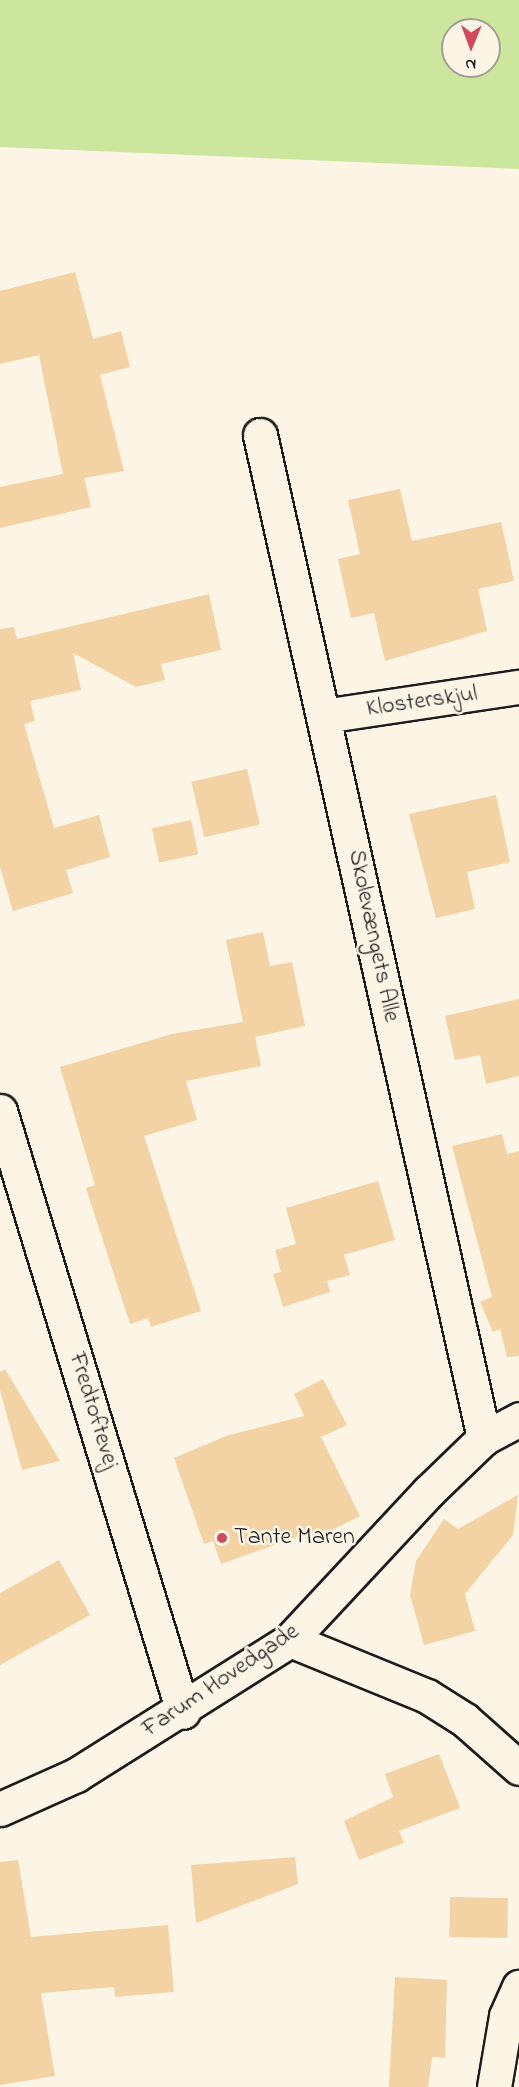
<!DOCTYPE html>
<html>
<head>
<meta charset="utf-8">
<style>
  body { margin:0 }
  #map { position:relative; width:519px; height:2087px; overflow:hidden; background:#fcf5e5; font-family:"Indie Flower",sans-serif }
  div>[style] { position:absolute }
  .green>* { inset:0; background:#cce69d }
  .building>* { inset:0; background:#f3d2a4; transform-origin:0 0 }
  .roads { filter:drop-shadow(2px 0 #1c1c1c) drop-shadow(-2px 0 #1c1c1c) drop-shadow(0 2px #1c1c1c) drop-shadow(0 -2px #1c1c1c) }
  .minor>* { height:33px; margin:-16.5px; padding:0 16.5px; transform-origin:16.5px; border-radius:16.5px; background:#fcf5e5 }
  .dots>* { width:16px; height:16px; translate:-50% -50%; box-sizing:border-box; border:3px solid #fcf5e5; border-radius:50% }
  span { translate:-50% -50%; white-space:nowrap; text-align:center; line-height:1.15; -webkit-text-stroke:5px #fcf5e5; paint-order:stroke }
  .street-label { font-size:24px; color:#1c1c1c }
  .poi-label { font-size:24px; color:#1c1c1c }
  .left { translate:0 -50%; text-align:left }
  .north { position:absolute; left:441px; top:18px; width:60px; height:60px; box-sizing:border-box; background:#fcf5e5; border:2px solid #a29e95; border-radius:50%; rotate:181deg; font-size:16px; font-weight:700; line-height:24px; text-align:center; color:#1c1c1c }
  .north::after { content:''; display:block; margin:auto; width:21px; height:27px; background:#d1495b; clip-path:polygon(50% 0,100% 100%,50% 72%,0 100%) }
</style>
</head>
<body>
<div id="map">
  <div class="green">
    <div style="clip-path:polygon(evenodd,0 0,519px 0,519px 169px,0 147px,0 0,453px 30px,489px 30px,489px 66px,453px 66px,453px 30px)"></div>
  </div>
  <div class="building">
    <div style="clip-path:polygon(75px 272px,93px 339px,121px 331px,130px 367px,100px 375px,124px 471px,84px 478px,91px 507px,0 528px,0 487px,63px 474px,39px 355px,0 364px,0 291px)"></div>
    <div style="clip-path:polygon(400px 489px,412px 541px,501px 522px,514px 581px,478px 589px,487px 631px,385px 661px,374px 613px,351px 618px,338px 559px,360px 554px,348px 500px)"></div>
    <div style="clip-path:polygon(209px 594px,221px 650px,161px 664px,165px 680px,136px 687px,73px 653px,81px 690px,30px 701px,35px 721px,24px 724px,54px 828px,99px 815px,110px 857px,66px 870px,73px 893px,13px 911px,0 867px,0 629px,14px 627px,17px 639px)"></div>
    <div style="left:247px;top:769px;width:57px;height:57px;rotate:77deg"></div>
    <div style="clip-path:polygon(496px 795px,510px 862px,467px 872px,475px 909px,436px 918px,409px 814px)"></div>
    <div style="left:191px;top:820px;width:35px;height:40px;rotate:78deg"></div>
    <div style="clip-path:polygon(263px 932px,270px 966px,292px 962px,305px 1026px,255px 1037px,261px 1066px,186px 1081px,197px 1120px,144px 1136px,201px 1311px,151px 1327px,148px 1318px,130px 1324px,86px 1188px,95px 1185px,60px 1067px,172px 1034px,243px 1022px,226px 940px)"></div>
    <div style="clip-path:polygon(519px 999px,519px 1076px,486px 1084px,480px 1055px,455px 1060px,445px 1016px)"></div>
    <div style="clip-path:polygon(502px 1134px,507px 1154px,519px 1151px,519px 1356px,507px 1357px,500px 1329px,493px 1332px,480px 1302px,492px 1297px,452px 1146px)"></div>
    <div style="clip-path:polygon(378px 1181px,395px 1240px,344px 1255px,350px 1275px,327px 1281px,330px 1292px,283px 1307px,273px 1274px,281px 1272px,275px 1250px,296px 1244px,286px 1208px)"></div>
    <div style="clip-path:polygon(5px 1369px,60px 1461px,22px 1470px,0 1390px,0 1372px)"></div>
    <div style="clip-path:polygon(323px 1379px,347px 1425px,321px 1437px,360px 1516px,312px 1540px,308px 1533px,221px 1564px,213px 1541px,204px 1544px,174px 1458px,226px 1436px,304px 1416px,294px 1394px)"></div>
    <div style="clip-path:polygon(518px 1495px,513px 1535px,465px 1594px,475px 1631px,424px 1645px,410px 1595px,416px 1561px,444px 1519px,458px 1529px)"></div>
    <div style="clip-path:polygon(59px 1560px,90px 1615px,0 1665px,0 1593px)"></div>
    <div style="clip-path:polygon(439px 1754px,460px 1808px,399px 1831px,404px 1843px,359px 1860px,344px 1821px,393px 1797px,385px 1774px)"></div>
    <div style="clip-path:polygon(295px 1857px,298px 1884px,196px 1923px,191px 1865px)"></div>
    <div style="clip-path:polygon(18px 1860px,31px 1937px,168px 1925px,174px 1992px,115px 1997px,114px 1987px,41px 1993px,55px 2076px,0 2085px,0 1862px)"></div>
    <div style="left:450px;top:1897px;width:58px;height:40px;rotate:1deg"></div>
    <div style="clip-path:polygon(395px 1977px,447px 1980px,445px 2058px,432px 2057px,428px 2087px,389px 2087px)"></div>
  </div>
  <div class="roads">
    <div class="minor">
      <div style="left:260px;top:435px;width:1028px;rotate:77.41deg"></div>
      <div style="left:324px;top:716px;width:197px;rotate:-8.5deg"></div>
      <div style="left:0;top:1111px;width:628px;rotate:73.06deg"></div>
      <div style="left:290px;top:1640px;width:148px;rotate:22.2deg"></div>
      <div style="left:427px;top:1696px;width:45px;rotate:32.3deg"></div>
      <div style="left:465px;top:1720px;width:72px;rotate:41.6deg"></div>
      <div style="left:0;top:1809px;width:83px;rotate:-24.1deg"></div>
      <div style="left:76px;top:1775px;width:253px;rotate:-32.2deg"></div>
      <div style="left:290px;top:1640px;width:202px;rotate:-47deg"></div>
      <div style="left:428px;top:1492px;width:78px;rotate:-44deg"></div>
      <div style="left:484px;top:1438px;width:40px;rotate:-28deg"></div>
      <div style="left:494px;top:2087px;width:72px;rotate:-80.4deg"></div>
      <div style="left:506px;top:2016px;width:32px;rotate:-66deg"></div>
    </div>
  </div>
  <div class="dots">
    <div style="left:222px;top:1538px;background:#d1495b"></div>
  </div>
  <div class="street-label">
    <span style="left:422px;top:702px;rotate:-8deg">Klosterskjul</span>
    <span style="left:373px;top:936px;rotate:78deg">Skolevængets Alle</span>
    <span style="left:93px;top:1411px;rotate:73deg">Fredtoftevej</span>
    <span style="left:221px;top:1681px;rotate:-34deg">Farum Hovedgade</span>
  </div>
  <div class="poi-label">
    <span class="left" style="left:234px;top:1538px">Tante Maren</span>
  </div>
  <div class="north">N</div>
</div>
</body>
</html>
